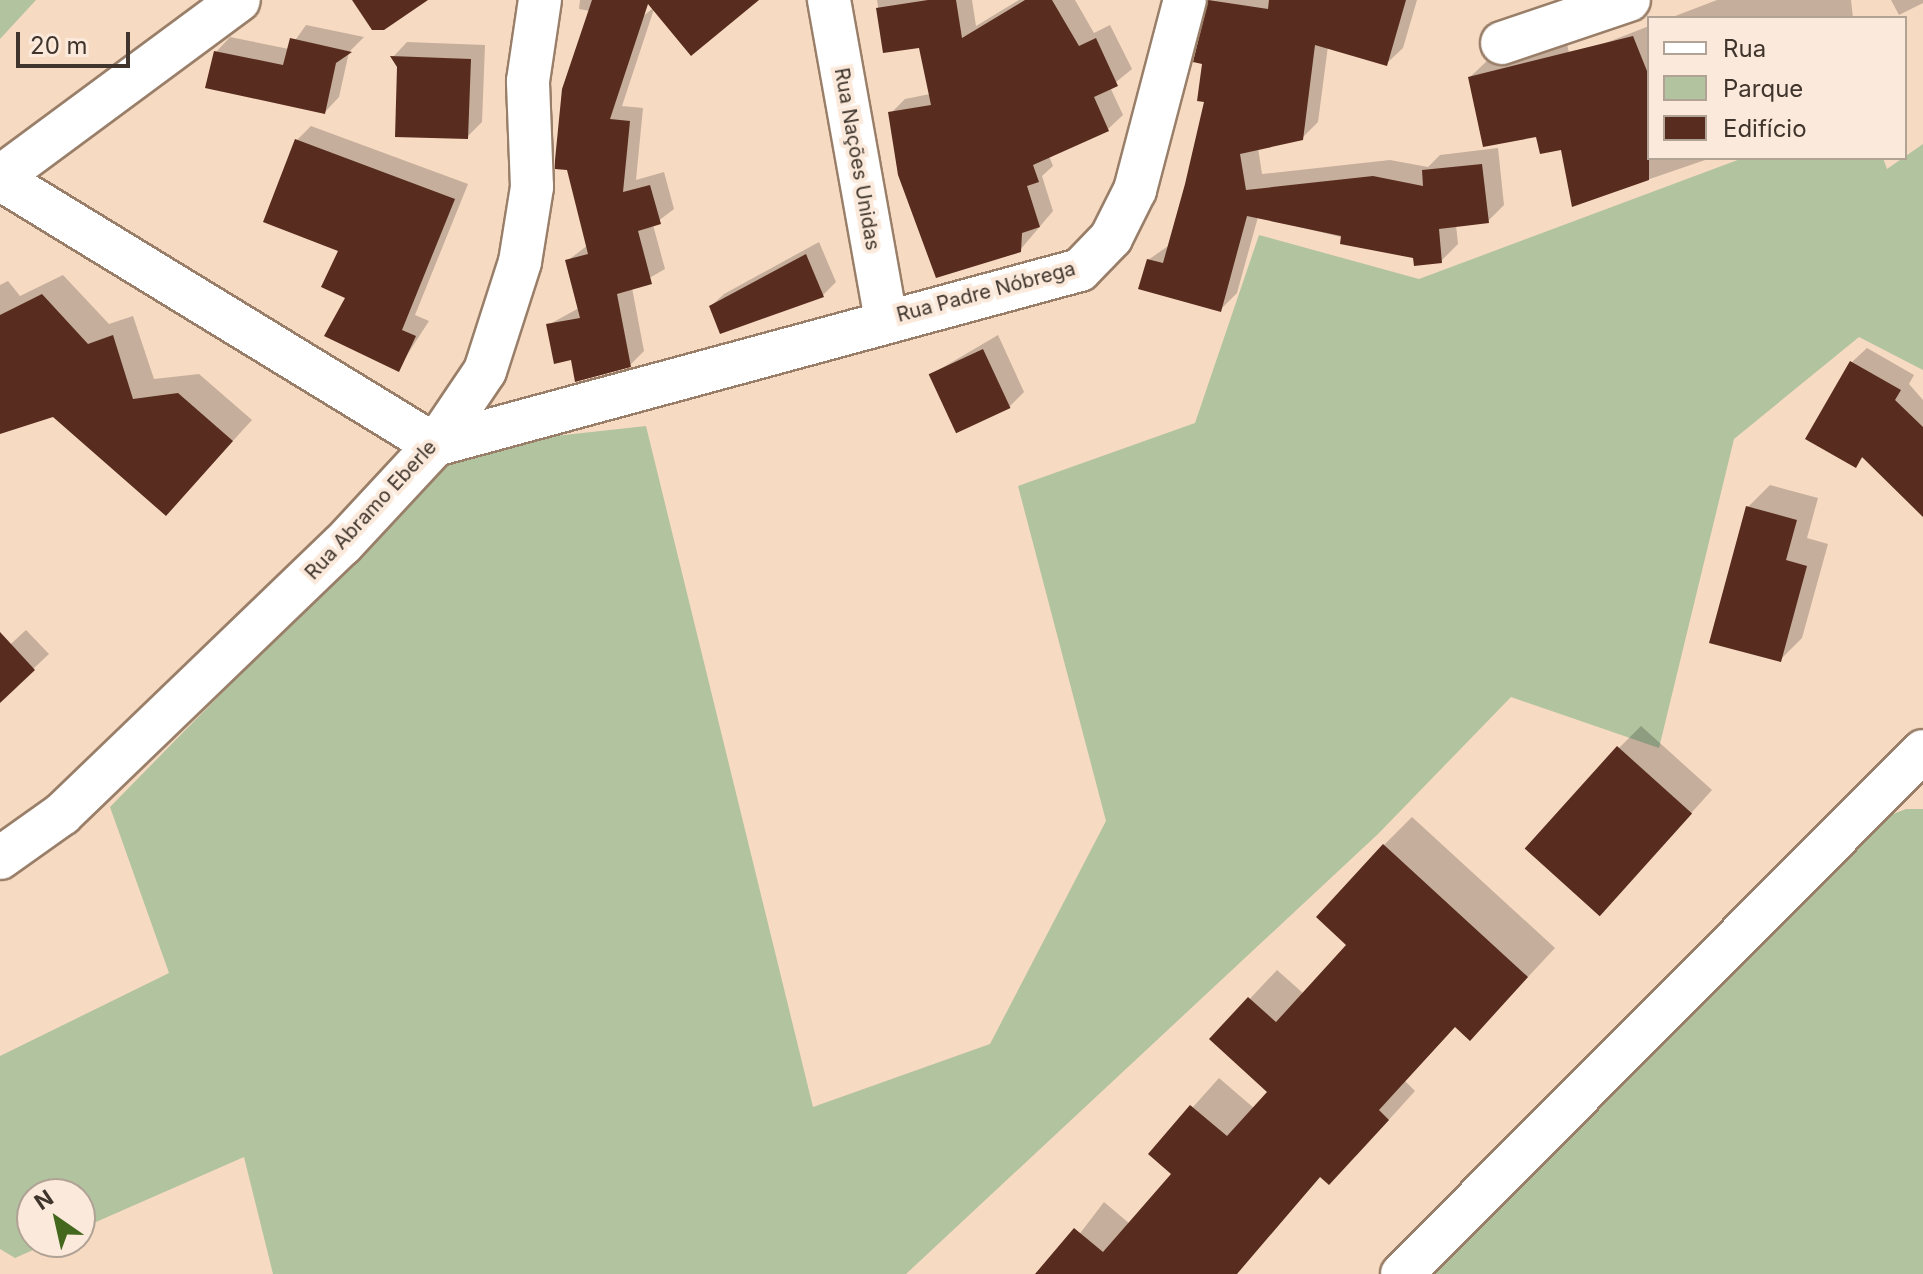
<!DOCTYPE html>
<html>
<head>
<meta charset="utf-8">
<style>
  body { margin:0 }
  #map { position:relative; width:1923px; height:1274px; overflow:hidden; background:#f7dac2; font-family:Inter,sans-serif }
  div>[style] { position:absolute }
  .green>* { inset:0; background:#b2c39f }
  .shadow>* { inset:0; background:#0003 }
  .building>* { inset:0; background:#582c1f; transform-origin:0 0 }
  .roads { filter:drop-shadow(2px 0 #997f69) drop-shadow(-2px 0 #997f69) drop-shadow(0 2px #997f69) drop-shadow(0 -2px #997f69) }
  .minor>* { height:42px; margin:-21px; padding:0 21px; transform-origin:21px; border-radius:21px; background:#fff }
  span { translate:-50% -50%; white-space:nowrap; text-align:center; line-height:1.15; -webkit-text-stroke:8px #fbeadb; paint-order:stroke }
  .street-label { font-size:20px; color:#40352c }
  .legend { position:absolute; left:1647px; top:16px; width:260px; height:144px; box-sizing:border-box; background:#fbeadb; border:2px solid #b0a295; margin:0; padding:10px 14px; list-style:none; font-size:24px; color:#40352c }
  .legend li { display:flex; align-items:center; gap:16px; height:40px }
  .legend b { width:40px; border:2px solid #b0a295 }
  .north { position:absolute; left:16px; top:1178px; width:80px; height:80px; box-sizing:border-box; background:#fbeadb; border:2px solid #b0a295; border-radius:50%; rotate:326deg; font-size:22px; font-weight:700; line-height:32px; text-align:center; color:#40352c }
  .north::after { content:''; display:block; margin:auto; width:28px; height:36px; background:#44671e; clip-path:polygon(50% 0,100% 100%,50% 72%,0 100%) }
  .scale { position:absolute; left:16px; top:32px; width:114px; height:36px; box-sizing:border-box; border:4px solid #40352c; border-top:0; padding-left:10px; font-size:24px; line-height:28px; white-space:nowrap; color:#40352c; -webkit-text-stroke:6px #fbeadb; paint-order:stroke }
</style>
</head>
<body>
<div id="map">
  <div class="green">
    <div style="clip-path:polygon(0 0,36px 0,0 39px)"></div>
    <div style="clip-path:polygon(1923px 144px,1923px 370px,1859px 337px,1734px 439px,1659px 748px,1511px 697px,1378px 834px,906px 1274px,273px 1274px,244px 1157px,80px 1229px,80px 1194px,32px 1194px,32px 1242px,51px 1242px,15px 1258px,0 1249px,0 1056px,169px 973px,110px 807px,438px 472px,464px 456px,519px 440px,646px 426px,813px 1107px,990px 1044px,1106px 821px,1018px 486px,1195px 423px,1259px 235px,1419px 279px,1743px 158px,1883px 158px,1887px 169px)"></div>
    <div style="clip-path:polygon(1906px 809px,1923px 809px,1923px 1274px,1434px 1274px,1888px 816px)"></div>
  </div>
  <div class="shadow">
    <div style="clip-path:polygon(580px 0,630px 0,625px 31px,663px 0,756px 0,654px 9px,622px 106px,643px 108px,636px 180px,664px 172px,674px 209px,653px 225px,665px 269px,632px 288px,644px 351px,630px 365px,573px 358px,548px 325px,579px 308px,567px 261px,588px 245px,590px 11px,579px 9px)"></div>
    <div style="clip-path:polygon(877px 0,972px 0,976px 26px,1019px 0,1075px 0,1094px 33px,1110px 25px,1132px 69px,1110px 87px,1123px 115px,1108px 129px,1049px 156px,1053px 166px,1042px 176px,1053px 211px,1020px 250px,891px 113px,905px 99px,930px 94px,920px 46px,885px 51px)"></div>
    <div style="clip-path:polygon(1209px 0,1417px 0,1403px 48px,1386px 64px,1328px 46px,1318px 122px,1302px 138px,1258px 148px,1262px 174px,1390px 160px,1428px 167px,1440px 155px,1498px 148px,1504px 205px,1488px 221px,1456px 225px,1458px 244px,1441px 261px,1258px 217px,1237px 293px,1220px 310px,1148px 260px,1171px 244px,1207px 100px,1204px 63px,1196px 61px)"></div>
    <div style="clip-path:polygon(1717px 0,1851px 0,1853px 18px,1670px 18px)"></div>
    <div style="clip-path:polygon(1891px 0,1923px 0,1923px 3px,1899px 15px)"></div>
    <div style="clip-path:polygon(306px 25px,364px 37px,349px 52px,339px 97px,325px 112px,216px 52px,230px 37px,289px 49px)"></div>
    <div style="clip-path:polygon(1649px 26px,1649px 158px,1711px 158px,1574px 205px,1562px 147px,1470px 77px,1488px 60px,1567px 44px,1570px 57px)"></div>
    <div style="clip-path:polygon(407px 42px,485px 45px,482px 122px,467px 137px,393px 57px)"></div>
    <div style="clip-path:polygon(311px 126px,468px 184px,415px 315px,429px 321px,398px 369px,348px 297px,341px 250px,296px 141px)"></div>
    <div style="clip-path:polygon(819px 242px,836px 282px,823px 295px,721px 331px,711px 306px,724px 294px)"></div>
    <div style="clip-path:polygon(63px 275px,109px 324px,133px 316px,154px 379px,199px 374px,252px 420px,166px 514px,54px 414px,0 432px,0 285px,8px 281px,20px 296px)"></div>
    <div style="clip-path:polygon(998px 335px,1024px 392px,1009px 407px,930px 375px)"></div>
    <div style="clip-path:polygon(1867px 348px,1914px 375px,1909px 384px,1923px 400px,1923px 494px,1864px 456px,1856px 465px,1852px 362px)"></div>
    <div style="clip-path:polygon(1770px 485px,1818px 498px,1807px 538px,1828px 544px,1802px 638px,1780px 660px,1748px 507px)"></div>
    <div style="clip-path:polygon(26px 630px,49px 654px,0 700px,0 654px)"></div>
    <div style="clip-path:polygon(1641px 726px,1712px 790px,1621px 891px,1619px 748px)"></div>
    <div style="clip-path:polygon(1412px 817px,1555px 948px,1497px 1010px,1456px 1026px,1405px 1081px,1415px 1091px,1357px 1155px,1322px 1175px,1235px 1274px,1049px 1274px,1104px 1202px,1130px 1224px,1173px 1174px,1151px 1154px,1219px 1078px,1255px 1109px,1270px 1092px,1212px 1039px,1277px 970px,1304px 994px,1349px 944px,1384px 845px)"></div>
  </div>
  <div class="building">
    <div style="clip-path:polygon(352px 0,428px 0,384px 30px,372px 30px)"></div>
    <div style="clip-path:polygon(592px 0,759px 0,691px 56px,648px 4px,610px 119px,630px 121px,623px 192px,650px 185px,661px 224px,638px 231px,652px 284px,617px 294px,631px 367px,575px 382px,571px 360px,554px 364px,546px 324px,580px 318px,565px 260px,588px 254px,567px 170px,555px 169px,555px 160px,562px 89px)"></div>
    <div style="clip-path:polygon(928px 0,956px 0,962px 38px,1025px 0,1052px 0,1079px 46px,1096px 38px,1118px 86px,1094px 97px,1109px 131px,1033px 165px,1039px 182px,1027px 186px,1040px 227px,1022px 233px,1021px 252px,936px 278px,898px 175px,888px 112px,931px 105px,919px 48px,883px 53px,876px 8px)"></div>
    <div style="clip-path:polygon(1208px 0,1268px 9px,1269px 0,1406px 0,1387px 66px,1315px 45px,1303px 140px,1240px 154px,1246px 190px,1373px 176px,1423px 186px,1422px 170px,1482px 164px,1489px 223px,1439px 229px,1442px 263px,1414px 266px,1413px 258px,1340px 244px,1341px 236px,1247px 216px,1221px 312px,1138px 289px,1147px 259px,1163px 263px,1185px 184px,1204px 102px,1197px 101px,1202px 64px,1193px 62px)"></div>
    <div style="clip-path:polygon(1633px 36px,1649px 76px,1649px 180px,1572px 207px,1561px 150px,1540px 154px,1536px 137px,1483px 147px,1468px 77px)"></div>
    <div style="clip-path:polygon(290px 38px,352px 52px,336px 63px,325px 114px,205px 88px,214px 51px,283px 65px)"></div>
    <div style="clip-path:polygon(390px 56px,471px 59px,468px 139px,395px 137px,397px 67px)"></div>
    <div style="clip-path:polygon(295px 139px,455px 199px,402px 330px,416px 336px,399px 372px,324px 336px,345px 298px,321px 287px,338px 251px,263px 222px)"></div>
    <div style="clip-path:polygon(806px 254px,824px 297px,720px 334px,709px 306px)"></div>
    <div style="clip-path:polygon(42px 294px,88px 344px,113px 335px,133px 399px,178px 393px,233px 441px,166px 516px,53px 417px,0 434px,0 315px)"></div>
    <div style="left:983px;top:349px;width:65px;height:60px;rotate:65deg"></div>
    <div style="clip-path:polygon(1850px 361px,1901px 390px,1895px 400px,1923px 427px,1923px 517px,1862px 457px,1856px 468px,1805px 439px)"></div>
    <div style="clip-path:polygon(1746px 506px,1797px 520px,1786px 560px,1807px 566px,1781px 662px,1709px 643px)"></div>
    <div style="clip-path:polygon(0 632px,35px 670px,0 703px)"></div>
    <div style="left:1617px;top:746px;width:101px;height:138px;rotate:42deg"></div>
    <div style="clip-path:polygon(1383px 844px,1528px 977px,1470px 1041px,1455px 1027px,1379px 1110px,1389px 1120px,1329px 1185px,1320px 1177px,1237px 1274px,1035px 1274px,1074px 1228px,1103px 1252px,1171px 1174px,1148px 1154px,1190px 1105px,1227px 1136px,1267px 1092px,1209px 1039px,1248px 997px,1276px 1022px,1346px 945px,1316px 917px)"></div>
  </div>
  <div class="roads">
    <div class="minor">
      <div style="left:829px;top:0;width:324px;rotate:79.9deg"></div>
      <div style="left:1502px;top:43px;width:134px;rotate:-18.7deg"></div>
      <div style="left:0;top:177px;width:297px;rotate:-36.5deg"></div>
      <div style="left:0;top:179px;width:510px;rotate:31.45deg"></div>
      <div style="left:435px;top:445px;width:668px;rotate:-15.18deg"></div>
      <div style="left:1080px;top:270px;width:45px;rotate:-45.9deg"></div>
      <div style="left:1111px;top:238px;width:54px;rotate:-63.4deg"></div>
      <div style="left:1135px;top:190px;width:196px;rotate:-75.3deg"></div>
      <div style="left:0;top:858px;width:76px;rotate:-35.4deg"></div>
      <div style="left:62px;top:814px;width:388px;rotate:-43.9deg"></div>
      <div style="left:342px;top:545px;width:137px;rotate:-47.1deg"></div>
      <div style="left:435px;top:445px;width:89px;rotate:-56deg"></div>
      <div style="left:485px;top:371px;width:114px;rotate:-72.2deg"></div>
      <div style="left:520px;top:262px;width:76px;rotate:-80.9deg"></div>
      <div style="left:532px;top:187px;width:106px;rotate:-92.2deg"></div>
      <div style="left:528px;top:81px;width:82px;rotate:-81.6deg"></div>
      <div style="left:1402px;top:1274px;width:738px;rotate:-45.11deg"></div>
    </div>
  </div>
  <div class="street-label">
    <span style="left:857px;top:159px;rotate:80deg">Rua Nações Unidas</span>
    <span style="left:986px;top:292px;rotate:-15deg">Rua Padre Nóbrega</span>
    <span style="left:371px;top:510px;rotate:-47deg">Rua Abramo Eberle</span>
  </div>
  <ul class="legend">
  <li><b style="height:10px;background:#fff"></b>Rua</li>
  <li><b style="height:22px;background:#b2c39f"></b>Parque</li>
  <li><b style="height:22px;background:#582c1f"></b>Edifício</li>
  </ul>
  <div class="north">N</div>
  <div class="scale">20 m</div>
</div>
</body>
</html>
